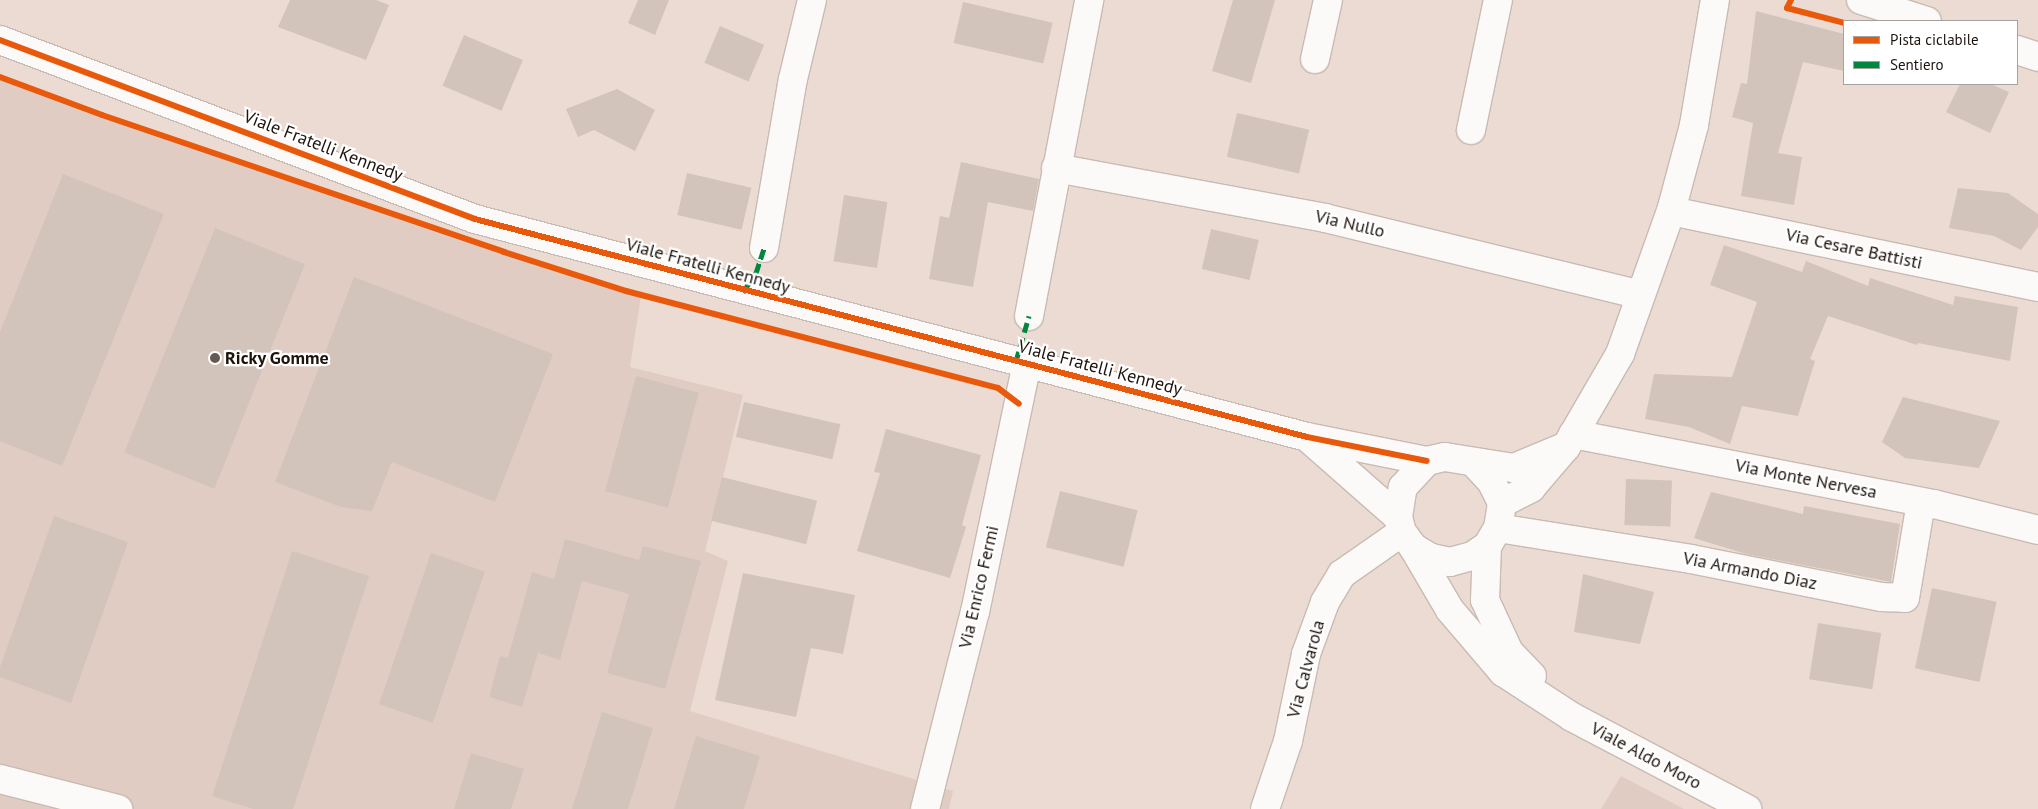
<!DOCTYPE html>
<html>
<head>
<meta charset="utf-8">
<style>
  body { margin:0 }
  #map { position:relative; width:2038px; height:809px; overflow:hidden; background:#ecdbd2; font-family:"PT Sans",sans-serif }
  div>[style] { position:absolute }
  .industrial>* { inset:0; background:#e1ccc3 }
  .building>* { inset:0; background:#d2c4bb; transform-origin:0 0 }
  .roads { filter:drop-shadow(1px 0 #c7bbb3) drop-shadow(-1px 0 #c7bbb3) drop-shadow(0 1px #c7bbb3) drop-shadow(0 -1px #c7bbb3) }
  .minor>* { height:28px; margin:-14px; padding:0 14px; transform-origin:14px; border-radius:14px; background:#fcfaf8 }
  .quiet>* { height:5px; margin-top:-2.5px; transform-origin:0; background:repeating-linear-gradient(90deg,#00873e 0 10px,transparent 0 15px) }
  .cycleway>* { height:6px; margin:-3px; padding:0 3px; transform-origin:3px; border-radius:3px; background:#e8590c }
  .dots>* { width:14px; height:14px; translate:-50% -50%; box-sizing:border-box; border:2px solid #fff; border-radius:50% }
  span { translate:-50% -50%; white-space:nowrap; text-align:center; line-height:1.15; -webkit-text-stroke:4.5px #fff; paint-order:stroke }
  .street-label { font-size:18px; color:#1d130d }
  .poi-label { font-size:18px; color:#1d130d; font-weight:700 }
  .left { translate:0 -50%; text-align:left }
  .legend { position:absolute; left:1843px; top:20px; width:175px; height:65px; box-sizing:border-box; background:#fff; border:1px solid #a5a19e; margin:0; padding:6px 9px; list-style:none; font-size:15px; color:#1d130d }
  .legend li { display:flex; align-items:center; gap:10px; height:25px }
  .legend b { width:25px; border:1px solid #a5a19e }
</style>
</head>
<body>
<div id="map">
  <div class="industrial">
    <div style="clip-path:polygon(0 79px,641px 296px,630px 367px,743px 395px,705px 551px,728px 561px,690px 711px,953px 791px,949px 809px,0 809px)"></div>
    <div style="clip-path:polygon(1621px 776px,1684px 809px,1601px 809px)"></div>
  </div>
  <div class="building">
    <div style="clip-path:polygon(290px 0,376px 0,389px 5px,366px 60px,278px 27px)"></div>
    <div style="clip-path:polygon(638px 0,669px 0,655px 35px,628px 23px)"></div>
    <div style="clip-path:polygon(1233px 0,1275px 0,1251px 83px,1212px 71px)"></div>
    <div style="left:963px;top:2px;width:92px;height:42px;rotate:13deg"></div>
    <div style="clip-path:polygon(1756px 11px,1844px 34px,1844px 71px,1803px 62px,1778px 153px,1802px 157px,1794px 205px,1741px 196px,1753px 123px,1732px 117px,1741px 83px,1747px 84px)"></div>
    <div style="left:720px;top:26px;width:48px;height:40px;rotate:23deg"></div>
    <div style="left:464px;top:35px;width:64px;height:55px;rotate:23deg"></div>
    <div style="clip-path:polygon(1960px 84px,1991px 84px,2009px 92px,1990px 133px,1946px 112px)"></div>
    <div style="clip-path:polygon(617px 89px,655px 110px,635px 151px,594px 130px,578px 137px,566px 109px)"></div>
    <div style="left:1237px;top:113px;width:74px;height:45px;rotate:13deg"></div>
    <div style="clip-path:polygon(961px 162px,1039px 179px,1033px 211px,988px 202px,973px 287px,929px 279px,940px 216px,949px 218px)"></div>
    <div style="left:687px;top:173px;width:66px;height:43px;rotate:13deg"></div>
    <div style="clip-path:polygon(63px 174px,164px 214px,62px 466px,0 441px,0 332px)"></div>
    <div style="clip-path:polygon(1958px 188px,2008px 193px,2038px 214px,2038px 227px,2021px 250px,1994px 236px,1949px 228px)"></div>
    <div style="left:844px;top:195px;width:44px;height:67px;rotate:9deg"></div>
    <div style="left:215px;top:228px;width:97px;height:242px;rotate:22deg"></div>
    <div style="left:1211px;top:229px;width:49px;height:41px;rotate:13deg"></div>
    <div style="clip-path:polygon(1724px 245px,1802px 272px,1806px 261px,1868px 286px,1870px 278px,1953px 305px,1955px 296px,2018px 307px,2010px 361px,1918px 343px,1917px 345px,1828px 316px,1810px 359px,1815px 361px,1798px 416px,1742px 406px,1730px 444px,1689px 427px,1645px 419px,1654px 374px,1732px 377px,1757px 302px,1710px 285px)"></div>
    <div style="clip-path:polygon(354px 277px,553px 354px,495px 502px,392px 462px,372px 511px,341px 507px,275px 482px)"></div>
    <div style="left:636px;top:376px;width:65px;height:119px;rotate:15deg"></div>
    <div style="clip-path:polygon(1903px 397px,2000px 421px,1979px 468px,1905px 458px,1882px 442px)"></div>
    <div style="left:744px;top:402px;width:99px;height:36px;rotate:13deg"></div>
    <div style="clip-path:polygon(886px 429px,981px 455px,962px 525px,966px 527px,950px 578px,857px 551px,880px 473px,874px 472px)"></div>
    <div style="left:722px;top:477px;width:98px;height:45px;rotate:14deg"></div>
    <div style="left:1626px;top:479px;width:46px;height:46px;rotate:2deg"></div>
    <div style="left:1060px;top:491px;width:80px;height:58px;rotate:14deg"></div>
    <div style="clip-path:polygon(1711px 492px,1803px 514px,1804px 506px,1900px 524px,1891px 582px,1746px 554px,1694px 538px)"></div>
    <div style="clip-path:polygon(54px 516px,128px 542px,71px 703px,0 677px,0 667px)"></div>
    <div style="clip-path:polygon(565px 539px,639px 560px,643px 546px,701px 561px,665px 689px,607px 673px,629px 594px,582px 581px,560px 660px,538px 653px,522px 707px,489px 697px,500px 656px,508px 658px,532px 572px,554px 579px)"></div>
    <div style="clip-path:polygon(292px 551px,369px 576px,293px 809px,253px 809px,212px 796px)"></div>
    <div style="left:431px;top:553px;width:57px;height:160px;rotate:19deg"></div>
    <div style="clip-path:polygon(743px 573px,855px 595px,843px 654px,811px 648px,796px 717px,715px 700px)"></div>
    <div style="clip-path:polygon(1583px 574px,1654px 592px,1640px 644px,1574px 632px)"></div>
    <div style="left:1932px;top:588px;width:66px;height:82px;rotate:12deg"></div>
    <div style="left:1818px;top:623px;width:64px;height:57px;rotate:9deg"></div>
    <div style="clip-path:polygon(602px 712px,653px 728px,628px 809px,572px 809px)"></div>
    <div style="clip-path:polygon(696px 736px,760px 756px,744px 809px,674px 809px)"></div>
    <div style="clip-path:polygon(471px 753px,524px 769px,511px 809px,454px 809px)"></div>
  </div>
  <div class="roads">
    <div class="minor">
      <div style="left:1861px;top:0;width:69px;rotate:17.7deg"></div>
      <div style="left:0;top:40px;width:508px;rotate:20.65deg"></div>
      <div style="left:475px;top:219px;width:860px;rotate:14.68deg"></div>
      <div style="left:1307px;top:437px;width:122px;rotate:11.3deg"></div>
      <div style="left:2017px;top:50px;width:22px;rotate:18deg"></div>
      <div style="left:1315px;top:59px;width:60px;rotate:-77.6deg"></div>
      <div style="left:1471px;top:130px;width:133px;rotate:-78.3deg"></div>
      <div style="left:1056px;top:168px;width:274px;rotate:10.5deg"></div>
      <div style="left:1325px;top:218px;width:325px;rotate:13.7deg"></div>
      <div style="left:1671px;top:211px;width:375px;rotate:11.7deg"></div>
      <div style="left:764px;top:248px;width:171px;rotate:-80.3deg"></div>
      <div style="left:793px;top:79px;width:81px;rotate:-76.5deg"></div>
      <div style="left:1029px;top:316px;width:322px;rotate:-79.2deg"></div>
      <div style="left:1573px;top:434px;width:368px;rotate:11deg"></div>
      <div style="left:1934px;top:504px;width:107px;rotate:14deg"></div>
      <div style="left:1308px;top:438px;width:120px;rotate:41.3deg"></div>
      <div style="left:1474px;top:463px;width:25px;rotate:47deg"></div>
      <div style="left:1491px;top:481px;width:25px;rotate:63deg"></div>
      <div style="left:1502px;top:503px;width:25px;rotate:99deg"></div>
      <div style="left:1498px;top:528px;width:21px;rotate:121deg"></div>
      <div style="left:1487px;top:546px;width:18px;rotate:146deg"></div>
      <div style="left:1472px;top:556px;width:23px;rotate:165deg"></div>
      <div style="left:1450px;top:562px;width:19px;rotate:-168deg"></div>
      <div style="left:1431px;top:558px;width:21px;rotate:-149deg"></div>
      <div style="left:1413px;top:547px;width:19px;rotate:-126deg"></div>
      <div style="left:1402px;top:532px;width:16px;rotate:-105deg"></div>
      <div style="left:1398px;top:517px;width:30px;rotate:-81deg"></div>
      <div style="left:1403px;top:487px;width:35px;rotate:-47deg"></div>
      <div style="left:1427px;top:461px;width:18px;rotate:-13deg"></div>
      <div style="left:1445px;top:457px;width:70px;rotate:9.1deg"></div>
      <div style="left:1514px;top:468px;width:52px;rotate:-22.6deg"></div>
      <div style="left:1502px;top:503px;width:33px;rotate:-27deg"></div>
      <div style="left:1531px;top:488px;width:54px;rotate:-49.5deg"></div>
      <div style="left:1566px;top:447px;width:108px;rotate:-59.9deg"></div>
      <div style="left:1620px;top:354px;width:152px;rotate:-70.4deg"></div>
      <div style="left:1671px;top:211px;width:89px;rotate:-75deg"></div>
      <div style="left:1694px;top:125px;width:127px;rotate:-80.5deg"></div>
      <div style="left:1498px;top:528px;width:195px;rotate:9.1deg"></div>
      <div style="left:1691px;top:559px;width:194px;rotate:11.3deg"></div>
      <div style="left:1881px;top:597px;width:24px;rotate:2deg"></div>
      <div style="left:1905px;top:598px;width:97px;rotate:-80.5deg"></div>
      <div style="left:1487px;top:546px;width:54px;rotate:92.1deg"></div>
      <div style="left:1485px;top:600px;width:57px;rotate:65.2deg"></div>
      <div style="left:1509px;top:652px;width:33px;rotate:46deg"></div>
      <div style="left:1413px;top:547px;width:73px;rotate:59.6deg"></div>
      <div style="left:1450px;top:610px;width:82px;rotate:49.5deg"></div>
      <div style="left:1503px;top:672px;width:82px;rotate:33.1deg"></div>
      <div style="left:1572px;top:717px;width:198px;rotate:27.7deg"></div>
      <div style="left:0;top:779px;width:122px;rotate:14.3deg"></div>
      <div style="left:925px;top:809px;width:203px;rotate:-75.8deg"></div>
      <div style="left:975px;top:612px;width:253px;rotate:-78.2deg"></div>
      <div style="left:1265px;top:809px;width:72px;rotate:-71.3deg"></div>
      <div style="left:1288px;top:741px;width:89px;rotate:-78.3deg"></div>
      <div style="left:1306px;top:654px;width:55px;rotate:-69.9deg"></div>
      <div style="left:1325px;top:602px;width:33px;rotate:-59deg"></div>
      <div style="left:1342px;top:574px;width:73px;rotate:-35deg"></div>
    </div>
  </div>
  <div class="quiet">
    <div style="left:743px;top:292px;width:23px;rotate:-56deg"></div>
    <div style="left:756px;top:273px;width:26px;rotate:-72deg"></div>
    <div style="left:1016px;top:361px;width:47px;rotate:-73.9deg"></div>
  </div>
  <div class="cycleway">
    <div style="left:1791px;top:0;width:9px;rotate:117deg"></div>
    <div style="left:1787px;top:8px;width:59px;rotate:14.7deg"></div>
    <div style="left:0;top:40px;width:508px;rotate:20.65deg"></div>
    <div style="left:475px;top:219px;width:860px;rotate:14.68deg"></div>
    <div style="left:1307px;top:437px;width:122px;rotate:11.3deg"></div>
    <div style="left:0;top:77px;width:109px;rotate:20.4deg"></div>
    <div style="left:102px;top:115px;width:425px;rotate:18.8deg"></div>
    <div style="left:504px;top:252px;width:128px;rotate:17.7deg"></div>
    <div style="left:626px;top:291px;width:384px;rotate:14.6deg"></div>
    <div style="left:998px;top:388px;width:26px;rotate:37deg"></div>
  </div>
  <div class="dots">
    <div style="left:215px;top:358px;background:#655952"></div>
  </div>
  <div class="street-label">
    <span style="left:323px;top:146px;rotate:21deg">Viale Fratelli Kennedy</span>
    <span style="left:1350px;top:224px;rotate:13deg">Via Nullo</span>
    <span style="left:1854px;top:249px;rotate:12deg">Via Cesare Battisti</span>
    <span style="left:708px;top:266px;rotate:15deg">Viale Fratelli Kennedy</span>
    <span style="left:1100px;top:368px;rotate:15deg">Viale Fratelli Kennedy</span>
    <span style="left:1806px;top:479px;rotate:11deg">Via Monte Nervesa</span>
    <span style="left:1750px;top:571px;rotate:11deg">Via Armando Diaz</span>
    <span style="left:979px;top:587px;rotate:-77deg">Via Enrico Fermi</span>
    <span style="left:1306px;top:669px;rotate:-75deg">Via Calvarola</span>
    <span style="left:1646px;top:756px;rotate:28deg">Viale Aldo Moro</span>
  </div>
  <div class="poi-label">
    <span class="left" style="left:225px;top:358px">Ricky Gomme</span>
  </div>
  <ul class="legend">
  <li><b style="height:6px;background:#e8590c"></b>Pista ciclabile</li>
  <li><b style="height:6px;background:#00873e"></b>Sentiero</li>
  </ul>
</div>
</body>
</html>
